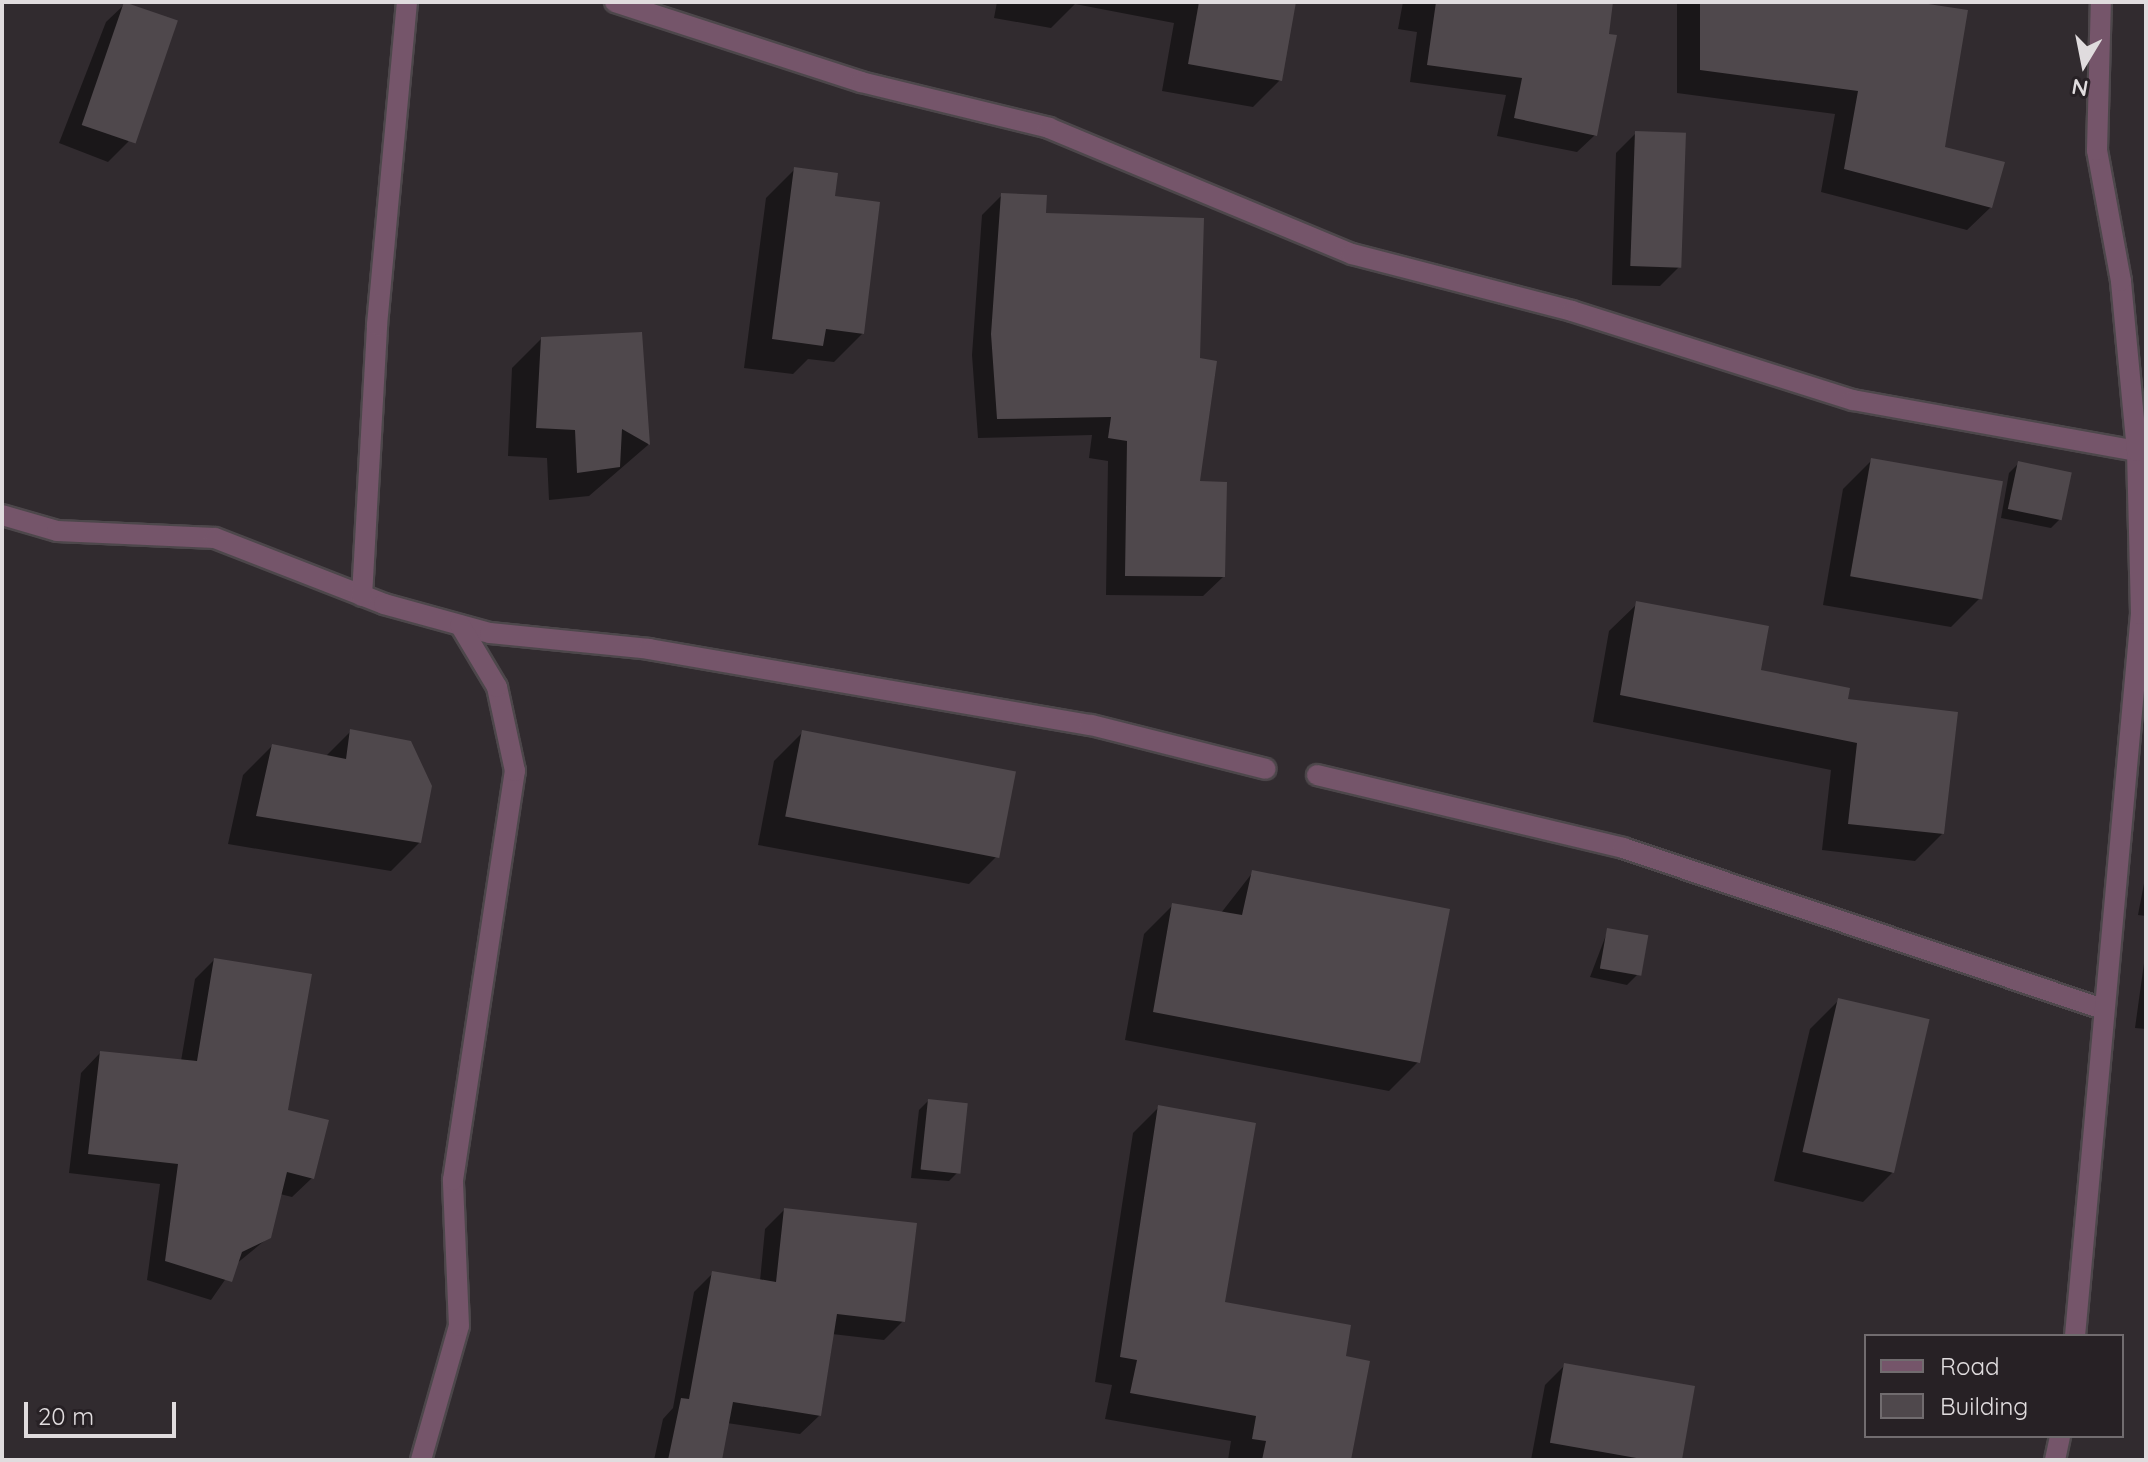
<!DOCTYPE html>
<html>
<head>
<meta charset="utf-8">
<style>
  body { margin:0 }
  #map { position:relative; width:2148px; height:1462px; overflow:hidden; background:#312b2f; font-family:Quicksand,sans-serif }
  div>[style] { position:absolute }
  .shadow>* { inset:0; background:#0007 }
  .building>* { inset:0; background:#4f484c; transform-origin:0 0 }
  .roads { filter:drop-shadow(2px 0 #4d474b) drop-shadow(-2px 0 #4d474b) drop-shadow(0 2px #4d474b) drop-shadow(0 -2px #4d474b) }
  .minor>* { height:20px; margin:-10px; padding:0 10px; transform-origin:10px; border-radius:10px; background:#75556a }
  span { translate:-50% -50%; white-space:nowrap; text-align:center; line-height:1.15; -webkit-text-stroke:6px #272125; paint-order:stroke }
  .frame { position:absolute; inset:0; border:4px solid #e0dcde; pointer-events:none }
  .legend { position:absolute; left:1864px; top:1334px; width:260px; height:104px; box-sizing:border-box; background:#272125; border:2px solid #716c6f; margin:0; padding:10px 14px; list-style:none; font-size:24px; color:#e0dcde }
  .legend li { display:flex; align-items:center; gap:16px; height:40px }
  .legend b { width:40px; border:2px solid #716c6f }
  .north { position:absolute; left:2044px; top:24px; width:80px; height:80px; -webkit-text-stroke:6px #272125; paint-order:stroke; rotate:190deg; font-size:22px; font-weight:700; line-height:32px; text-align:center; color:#e0dcde }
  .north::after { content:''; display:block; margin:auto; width:28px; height:36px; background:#e0dcde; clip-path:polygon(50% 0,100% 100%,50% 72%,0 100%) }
  .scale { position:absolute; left:24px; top:1402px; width:152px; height:36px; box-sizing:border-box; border:4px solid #e0dcde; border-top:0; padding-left:10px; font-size:24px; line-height:28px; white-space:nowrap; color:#e0dcde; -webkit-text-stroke:6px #272125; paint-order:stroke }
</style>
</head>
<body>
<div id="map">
  <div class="shadow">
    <div style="clip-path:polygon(997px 2px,1294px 2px,1280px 80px,1253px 107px,1162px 91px,1174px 23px,1075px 4px,1051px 28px,994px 18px)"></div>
    <div style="clip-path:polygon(1403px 2px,1611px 2px,1595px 135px,1577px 152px,1497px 136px,1506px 95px,1410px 82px,1417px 32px,1398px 29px)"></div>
    <div style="clip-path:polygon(1677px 2px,1902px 2px,1943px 149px,1991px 207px,1967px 230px,1821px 192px,1835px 114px,1677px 93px)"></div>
    <div style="clip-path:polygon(126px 3px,175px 22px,128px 142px,108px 162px,59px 143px,106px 22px)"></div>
    <div style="clip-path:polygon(1636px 133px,1680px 266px,1660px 286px,1612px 285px,1616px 153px)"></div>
    <div style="clip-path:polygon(795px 169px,833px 198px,863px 333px,834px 362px,808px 359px,793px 374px,744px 368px,766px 198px)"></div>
    <div style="clip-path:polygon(1002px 195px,1044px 215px,1197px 483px,1223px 577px,1203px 596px,1106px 595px,1108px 461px,1089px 458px,1092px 435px,978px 438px,972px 355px,982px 215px)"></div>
    <div style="clip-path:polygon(641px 334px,648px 445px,589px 496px,549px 500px,547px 458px,508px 456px,512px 368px,541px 339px)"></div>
    <div style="clip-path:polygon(1872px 460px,1980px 598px,1951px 627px,1823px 605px,1843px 489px)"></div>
    <div style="clip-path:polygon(2019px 463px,2061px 518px,2051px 528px,2001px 518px,2009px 473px)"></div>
    <div style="clip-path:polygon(1637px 604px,1759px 672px,1845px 701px,1942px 834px,1915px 861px,1822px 850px,1831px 770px,1593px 722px,1609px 631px)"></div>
    <div style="clip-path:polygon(351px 731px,420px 842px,391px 871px,228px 844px,243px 775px,272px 746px,325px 757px)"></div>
    <div style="clip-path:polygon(803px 732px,998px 855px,969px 884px,758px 845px,774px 761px)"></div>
    <div style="clip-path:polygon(1253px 872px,1418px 1062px,1389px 1091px,1125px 1040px,1144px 934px,1173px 905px,1221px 913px)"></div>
    <div style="clip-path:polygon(2146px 873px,2146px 916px,2138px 915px)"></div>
    <div style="clip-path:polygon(1608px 930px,1637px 975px,1627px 985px,1590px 977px)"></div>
    <div style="clip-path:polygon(2146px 949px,2146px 1029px,2135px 1028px)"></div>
    <div style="clip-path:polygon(214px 960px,312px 1178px,292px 1197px,280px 1194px,269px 1237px,236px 1264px,211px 1300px,147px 1280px,160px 1184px,69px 1173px,81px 1073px,100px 1053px,181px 1061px,195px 979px)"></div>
    <div style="clip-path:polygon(1839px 1000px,1892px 1173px,1863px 1202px,1774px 1181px,1810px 1029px)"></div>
    <div style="clip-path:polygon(928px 1101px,958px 1172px,949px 1181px,911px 1178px,919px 1110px)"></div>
    <div style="clip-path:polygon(1159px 1107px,1222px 1303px,1344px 1358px,1349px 1460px,1228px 1460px,1231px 1441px,1105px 1419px,1112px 1385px,1095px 1382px,1133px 1133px)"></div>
    <div style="clip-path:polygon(784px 1210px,903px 1321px,884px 1340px,832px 1334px,820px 1415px,800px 1434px,727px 1423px,720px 1460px,654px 1460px,663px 1419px,673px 1408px,694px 1292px,713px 1273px,760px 1281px,765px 1229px)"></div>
    <div style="clip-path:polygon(1564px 1366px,1693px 1389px,1681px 1460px,1531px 1460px,1545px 1385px)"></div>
  </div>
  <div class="building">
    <div style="left:124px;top:2px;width:57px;height:130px;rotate:19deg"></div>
    <div style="clip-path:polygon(1199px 2px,1296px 2px,1282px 81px,1188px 64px)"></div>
    <div style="clip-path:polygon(1436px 2px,1613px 2px,1609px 34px,1617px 35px,1597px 136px,1514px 118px,1522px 78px,1427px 65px)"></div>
    <div style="clip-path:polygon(1700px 2px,1915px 2px,1968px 10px,1945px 147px,2005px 162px,1992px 208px,1844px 169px,1858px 91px,1700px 70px)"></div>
    <div style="left:1635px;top:131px;width:51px;height:135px;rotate:2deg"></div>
    <div style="clip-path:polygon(794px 167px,838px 173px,835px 196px,880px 202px,864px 334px,826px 329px,823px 346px,772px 339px)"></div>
    <div style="clip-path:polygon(1001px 193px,1047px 195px,1046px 213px,1204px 218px,1200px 358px,1217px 361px,1200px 481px,1227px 482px,1225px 577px,1125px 576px,1127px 441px,1108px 438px,1111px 417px,997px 419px,991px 334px)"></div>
    <div style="clip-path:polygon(642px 332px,650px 445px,622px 429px,620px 467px,577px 473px,575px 430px,536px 428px,541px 337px)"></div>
    <div style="left:1871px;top:458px;width:134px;height:120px;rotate:10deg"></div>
    <div style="left:2018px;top:461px;width:55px;height:49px;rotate:12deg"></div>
    <div style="clip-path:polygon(1636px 601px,1769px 626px,1761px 670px,1850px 688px,1848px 699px,1958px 712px,1944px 834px,1848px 824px,1857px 743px,1620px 695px)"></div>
    <div style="clip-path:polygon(350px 729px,411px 741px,432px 786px,421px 843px,256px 816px,272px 744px,346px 759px)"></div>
    <div style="left:802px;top:730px;width:218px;height:88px;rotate:11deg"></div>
    <div style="clip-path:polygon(1252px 870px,1450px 909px,1420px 1063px,1153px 1012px,1172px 903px,1242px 915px)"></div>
    <div style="left:1607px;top:928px;width:42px;height:41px;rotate:10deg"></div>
    <div style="clip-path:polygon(214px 958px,312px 974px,288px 1110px,329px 1120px,314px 1179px,287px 1172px,271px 1238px,242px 1252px,232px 1282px,165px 1261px,178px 1164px,88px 1154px,100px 1051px,197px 1061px)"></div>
    <div style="left:1838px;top:998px;width:94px;height:158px;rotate:13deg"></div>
    <div style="left:928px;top:1099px;width:40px;height:71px;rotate:6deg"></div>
    <div style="clip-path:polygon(1158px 1105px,1256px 1123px,1225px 1302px,1351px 1325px,1346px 1356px,1370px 1361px,1351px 1460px,1262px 1460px,1266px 1441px,1252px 1439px,1256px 1416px,1130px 1393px,1137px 1360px,1120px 1357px)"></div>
    <div style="clip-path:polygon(784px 1208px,917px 1223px,905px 1322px,837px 1314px,821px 1416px,733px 1402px,722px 1460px,668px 1460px,681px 1398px,689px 1399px,712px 1271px,776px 1282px)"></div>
    <div style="left:1564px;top:1363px;width:133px;height:81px;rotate:10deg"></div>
  </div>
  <div class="roads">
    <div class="minor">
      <div style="left:615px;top:2px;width:259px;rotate:18deg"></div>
      <div style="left:861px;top:82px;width:194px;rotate:13.7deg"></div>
      <div style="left:1049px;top:128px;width:328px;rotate:22.6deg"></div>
      <div style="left:1352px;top:254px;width:227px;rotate:14.5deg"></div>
      <div style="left:1572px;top:311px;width:295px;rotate:17.6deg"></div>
      <div style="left:1853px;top:400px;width:289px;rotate:10.2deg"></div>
      <div style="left:2px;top:515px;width:57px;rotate:16.2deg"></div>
      <div style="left:57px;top:531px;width:158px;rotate:2.5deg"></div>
      <div style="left:215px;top:538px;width:181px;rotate:21.3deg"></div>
      <div style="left:384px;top:604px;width:110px;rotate:15.3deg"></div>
      <div style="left:490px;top:633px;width:160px;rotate:5.7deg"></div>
      <div style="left:649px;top:649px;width:448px;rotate:9.8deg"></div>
      <div style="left:1091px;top:725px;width:180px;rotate:14.1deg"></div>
      <div style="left:362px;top:596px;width:271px;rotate:-86.8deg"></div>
      <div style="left:377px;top:325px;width:324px;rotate:-84.7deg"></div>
      <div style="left:1317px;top:775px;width:315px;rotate:13.4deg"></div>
      <div style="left:1623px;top:848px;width:503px;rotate:18.54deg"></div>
      <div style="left:2075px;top:1336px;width:725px;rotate:-84.78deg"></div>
      <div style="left:2141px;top:614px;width:163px;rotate:-91.4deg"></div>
      <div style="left:2137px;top:451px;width:171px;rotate:-95.4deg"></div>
      <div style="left:2121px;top:281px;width:133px;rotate:-100.4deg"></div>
      <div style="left:2097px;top:150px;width:148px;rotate:-88.5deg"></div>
      <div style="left:421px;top:1460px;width:139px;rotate:-74.2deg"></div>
      <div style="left:459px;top:1326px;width:146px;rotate:-92.4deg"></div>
      <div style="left:453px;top:1180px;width:414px;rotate:-81.4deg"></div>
      <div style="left:515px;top:771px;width:86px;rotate:-102.1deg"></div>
      <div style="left:497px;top:687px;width:72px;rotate:-120.8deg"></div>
      <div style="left:2055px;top:1460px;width:25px;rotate:-78deg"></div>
    </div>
  </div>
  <div class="frame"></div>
  <ul class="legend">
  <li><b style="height:10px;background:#75556a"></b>Road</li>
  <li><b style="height:22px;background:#4f484c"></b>Building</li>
  </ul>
  <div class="north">N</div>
  <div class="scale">20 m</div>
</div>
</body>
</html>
